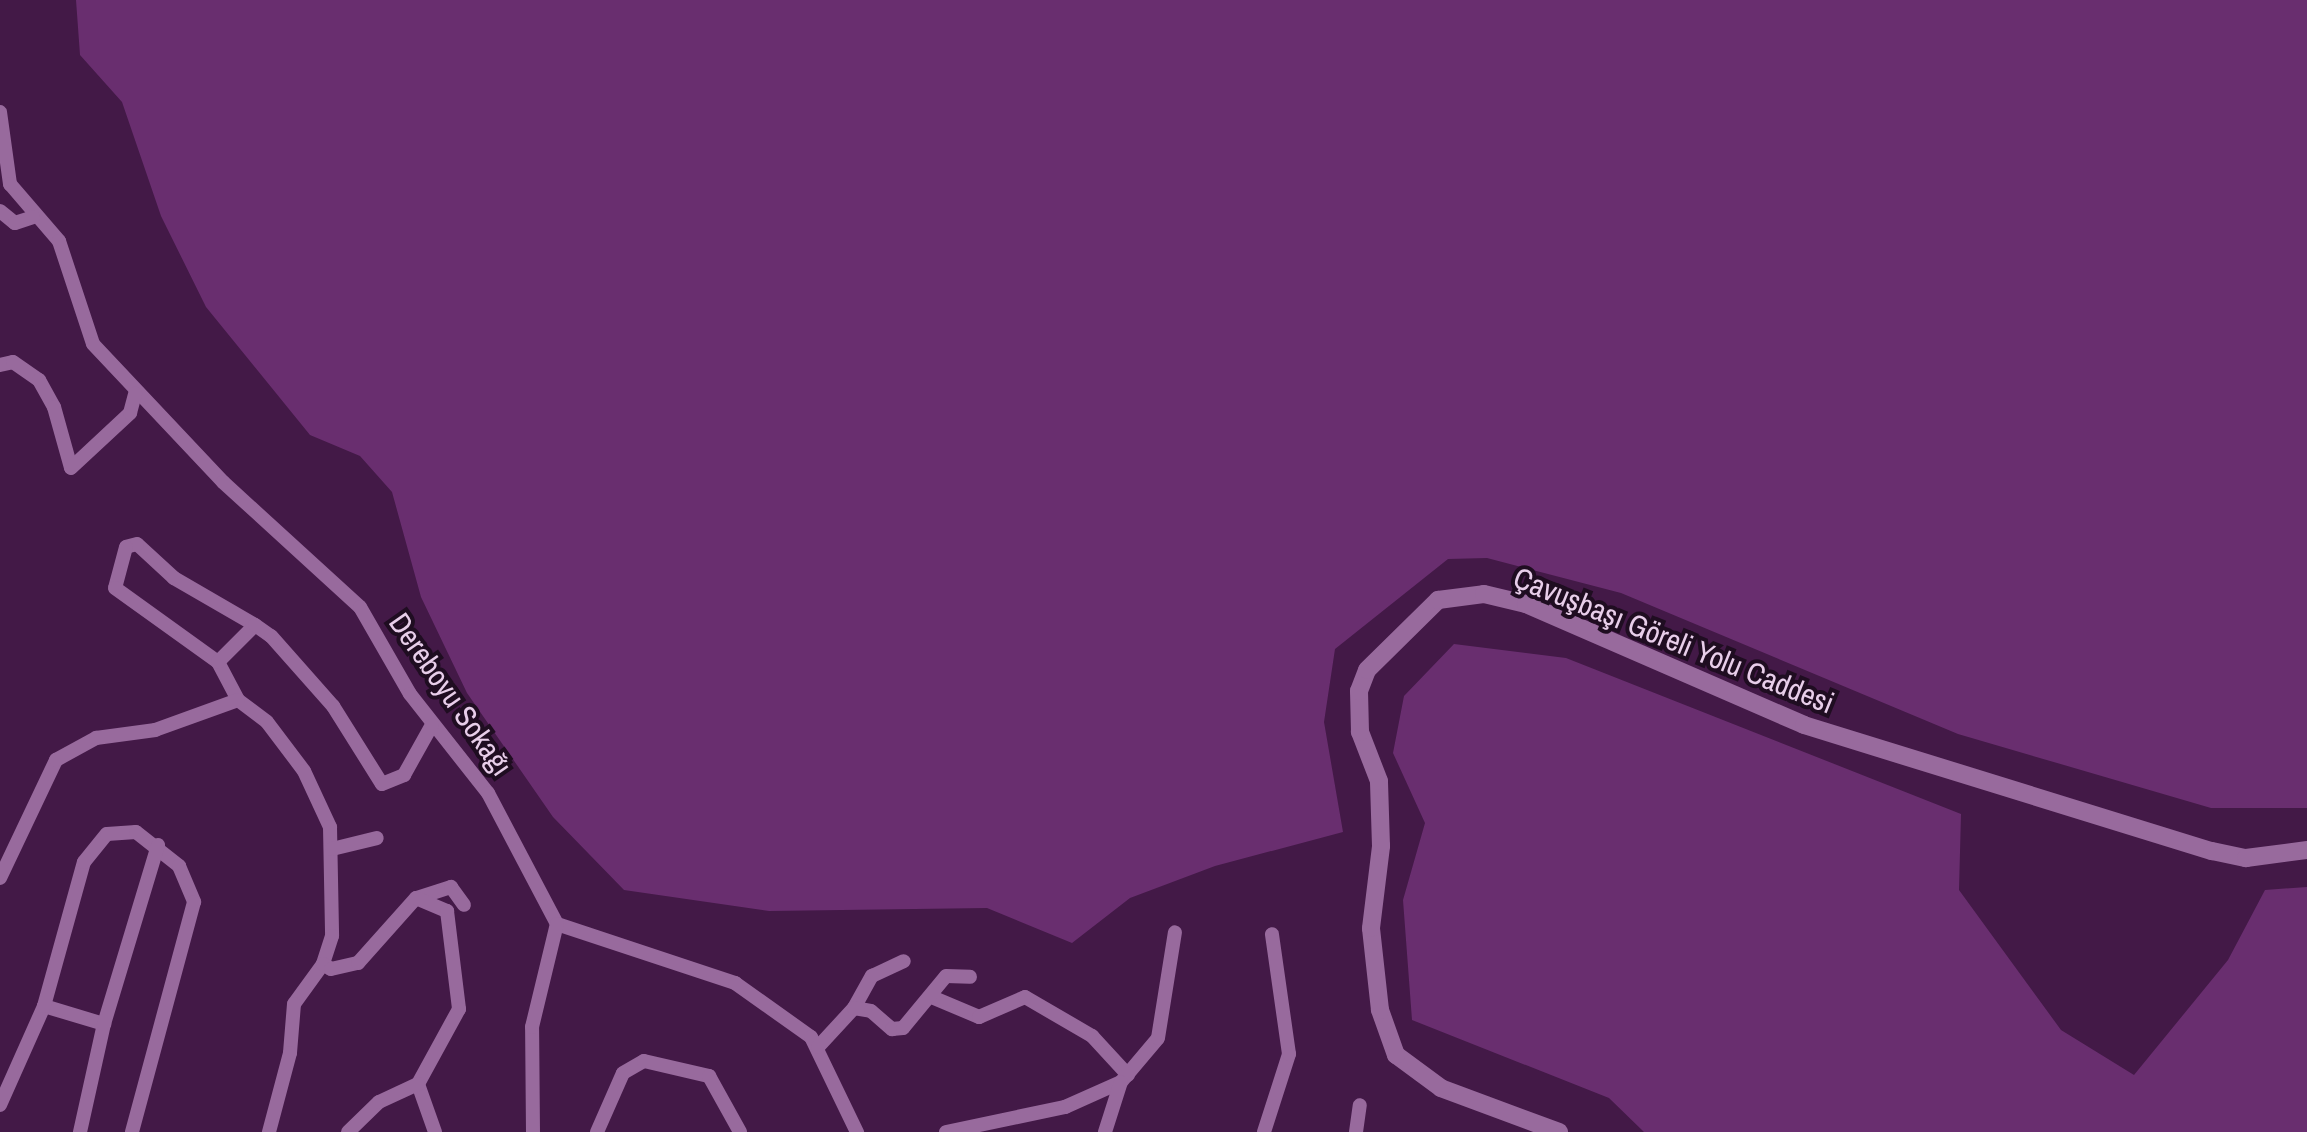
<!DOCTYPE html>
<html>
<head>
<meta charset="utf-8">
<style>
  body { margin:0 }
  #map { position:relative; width:2307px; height:1132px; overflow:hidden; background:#431947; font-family:"Archivo Narrow",sans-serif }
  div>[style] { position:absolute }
  .green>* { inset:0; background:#692e6f }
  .minor>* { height:14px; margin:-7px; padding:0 7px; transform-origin:7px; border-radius:7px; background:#986a9d }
  .secondary>* { height:18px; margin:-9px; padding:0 9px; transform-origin:9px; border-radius:9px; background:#986a9d }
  span { translate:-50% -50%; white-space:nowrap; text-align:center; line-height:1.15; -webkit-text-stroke:8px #1f0d21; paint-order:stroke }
  .street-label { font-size:30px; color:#e8ceea }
</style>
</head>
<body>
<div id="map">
  <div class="green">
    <div style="clip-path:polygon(76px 0,2307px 0,2307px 808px,2211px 808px,1958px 734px,1621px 593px,1487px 558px,1448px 559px,1335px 649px,1324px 722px,1343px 832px,1215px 866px,1130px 898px,1072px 943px,987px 908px,769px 911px,624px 890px,553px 817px,467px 693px,421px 597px,392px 492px,360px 456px,310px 435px,206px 307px,161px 216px,122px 102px,80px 55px)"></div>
    <div style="clip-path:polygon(1454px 644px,1566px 658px,1961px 814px,1959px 890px,2061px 1030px,2134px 1075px,2228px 960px,2265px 890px,2307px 887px,2307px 1132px,1644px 1132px,1609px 1098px,1412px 1020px,1403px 900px,1425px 823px,1393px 753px,1404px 696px)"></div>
  </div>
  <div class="minor">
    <div style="left:0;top:112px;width:73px;rotate:82.1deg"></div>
    <div style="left:10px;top:184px;width:75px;rotate:49.3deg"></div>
    <div style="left:59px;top:241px;width:108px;rotate:71.7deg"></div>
    <div style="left:93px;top:344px;width:190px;rotate:46.7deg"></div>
    <div style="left:223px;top:482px;width:185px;rotate:42.4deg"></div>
    <div style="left:360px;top:607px;width:100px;rotate:60.1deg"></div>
    <div style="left:410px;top:694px;width:126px;rotate:51.8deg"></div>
    <div style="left:488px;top:793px;width:148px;rotate:62.2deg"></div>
    <div style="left:557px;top:924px;width:188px;rotate:18.3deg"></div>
    <div style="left:735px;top:983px;width:93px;rotate:35.4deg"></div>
    <div style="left:811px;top:1037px;width:106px;rotate:64.2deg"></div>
    <div style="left:0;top:211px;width:19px;rotate:39deg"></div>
    <div style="left:15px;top:223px;width:19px;rotate:-18deg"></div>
    <div style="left:0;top:365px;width:13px;rotate:-13deg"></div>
    <div style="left:13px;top:362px;width:32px;rotate:35deg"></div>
    <div style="left:39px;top:380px;width:31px;rotate:61deg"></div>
    <div style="left:54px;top:407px;width:63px;rotate:74.4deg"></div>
    <div style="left:71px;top:468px;width:81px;rotate:-43deg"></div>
    <div style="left:130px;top:413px;width:20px;rotate:-75deg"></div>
    <div style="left:255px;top:625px;width:94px;rotate:-149.9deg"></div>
    <div style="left:174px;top:578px;width:50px;rotate:-137.4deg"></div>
    <div style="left:137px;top:544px;width:11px;rotate:165deg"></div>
    <div style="left:126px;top:547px;width:42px;rotate:105deg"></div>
    <div style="left:115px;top:588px;width:127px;rotate:35.7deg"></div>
    <div style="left:218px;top:662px;width:43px;rotate:62.2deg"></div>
    <div style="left:238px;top:700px;width:36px;rotate:37deg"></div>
    <div style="left:267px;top:722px;width:61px;rotate:52.9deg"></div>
    <div style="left:304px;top:771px;width:62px;rotate:65.1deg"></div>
    <div style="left:330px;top:827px;width:109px;rotate:88.9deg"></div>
    <div style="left:332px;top:936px;width:29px;rotate:108deg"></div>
    <div style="left:323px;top:964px;width:49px;rotate:125.9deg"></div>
    <div style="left:294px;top:1004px;width:49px;rotate:94.7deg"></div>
    <div style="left:290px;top:1053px;width:82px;rotate:104.9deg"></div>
    <div style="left:218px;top:662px;width:52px;rotate:-45deg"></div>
    <div style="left:255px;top:625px;width:19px;rotate:35deg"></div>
    <div style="left:271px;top:636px;width:94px;rotate:48.5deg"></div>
    <div style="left:333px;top:706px;width:92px;rotate:57.9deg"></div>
    <div style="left:382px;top:784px;width:24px;rotate:-22deg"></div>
    <div style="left:404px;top:775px;width:57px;rotate:-60.8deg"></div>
    <div style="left:332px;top:849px;width:46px;rotate:-13.7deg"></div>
    <div style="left:0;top:878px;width:131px;rotate:-64.6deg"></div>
    <div style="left:56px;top:760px;width:46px;rotate:-28.8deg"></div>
    <div style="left:96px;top:738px;width:60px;rotate:-7.7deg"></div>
    <div style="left:155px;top:730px;width:88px;rotate:-19.9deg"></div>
    <div style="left:417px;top:898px;width:36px;rotate:-18deg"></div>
    <div style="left:451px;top:887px;width:22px;rotate:54deg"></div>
    <div style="left:323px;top:964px;width:9px;rotate:32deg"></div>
    <div style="left:331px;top:969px;width:28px;rotate:-13deg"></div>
    <div style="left:358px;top:963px;width:87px;rotate:-48.3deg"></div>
    <div style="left:416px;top:898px;width:34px;rotate:23deg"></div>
    <div style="left:447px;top:911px;width:99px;rotate:83deg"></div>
    <div style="left:459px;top:1009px;width:85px;rotate:118.7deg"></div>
    <div style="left:418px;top:1084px;width:51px;rotate:70.5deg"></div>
    <div style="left:934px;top:998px;width:49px;rotate:22.9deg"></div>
    <div style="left:979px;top:1017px;width:50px;rotate:-23.5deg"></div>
    <div style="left:1025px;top:997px;width:78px;rotate:30.2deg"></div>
    <div style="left:1092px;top:1036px;width:53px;rotate:47.3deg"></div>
    <div style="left:44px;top:1006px;width:63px;rotate:16.7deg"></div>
    <div style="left:854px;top:1008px;width:37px;rotate:-61deg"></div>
    <div style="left:872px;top:976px;width:35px;rotate:-25deg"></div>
    <div style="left:818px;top:1047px;width:53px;rotate:-47.3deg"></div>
    <div style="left:854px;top:1008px;width:17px;rotate:10deg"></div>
    <div style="left:871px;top:1011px;width:28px;rotate:41deg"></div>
    <div style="left:892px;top:1029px;width:11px;rotate:-5deg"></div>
    <div style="left:903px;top:1028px;width:67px;rotate:-50.4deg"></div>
    <div style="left:946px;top:976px;width:24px;rotate:2deg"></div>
    <div style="left:0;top:1105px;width:108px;rotate:-66deg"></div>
    <div style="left:44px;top:1006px;width:149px;rotate:-74.5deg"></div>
    <div style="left:84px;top:862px;width:36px;rotate:-51deg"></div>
    <div style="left:107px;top:834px;width:29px;rotate:-4deg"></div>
    <div style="left:136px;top:832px;width:55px;rotate:38.3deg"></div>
    <div style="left:179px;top:866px;width:39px;rotate:67deg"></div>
    <div style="left:194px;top:902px;width:238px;rotate:105.1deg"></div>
    <div style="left:80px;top:1132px;width:111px;rotate:-77.5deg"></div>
    <div style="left:104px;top:1024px;width:187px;rotate:-73.2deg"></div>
    <div style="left:348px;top:1132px;width:43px;rotate:-44.1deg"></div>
    <div style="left:379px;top:1102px;width:43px;rotate:-24.8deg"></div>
    <div style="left:533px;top:1132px;width:105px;rotate:-90.5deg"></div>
    <div style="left:532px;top:1027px;width:106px;rotate:-76.4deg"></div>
    <div style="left:597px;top:1132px;width:64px;rotate:-66.2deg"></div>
    <div style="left:623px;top:1073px;width:24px;rotate:-30deg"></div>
    <div style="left:644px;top:1061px;width:67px;rotate:13deg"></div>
    <div style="left:709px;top:1076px;width:64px;rotate:61deg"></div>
    <div style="left:946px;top:1132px;width:122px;rotate:-11.9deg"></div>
    <div style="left:1065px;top:1107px;width:61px;rotate:-24.1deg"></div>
    <div style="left:1121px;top:1082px;width:57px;rotate:-49.9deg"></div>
    <div style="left:1158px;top:1038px;width:107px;rotate:-80.9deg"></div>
    <div style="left:1105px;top:1132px;width:52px;rotate:-72.3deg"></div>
    <div style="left:1264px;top:1132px;width:82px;rotate:-72.2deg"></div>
    <div style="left:1289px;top:1054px;width:121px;rotate:-98.1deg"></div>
    <div style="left:1356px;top:1132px;width:27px;rotate:-82deg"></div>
  </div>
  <div class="secondary">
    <div style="left:1559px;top:1132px;width:126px;rotate:-159.6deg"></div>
    <div style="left:1441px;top:1088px;width:56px;rotate:-143.7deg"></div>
    <div style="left:1396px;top:1055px;width:48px;rotate:-109.6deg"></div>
    <div style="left:1380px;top:1010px;width:82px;rotate:-96.3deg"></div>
    <div style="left:1371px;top:928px;width:83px;rotate:-83deg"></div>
    <div style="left:1381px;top:846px;width:65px;rotate:-91.8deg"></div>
    <div style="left:1379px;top:781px;width:53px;rotate:-111.2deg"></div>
    <div style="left:1360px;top:732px;width:41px;rotate:-91.4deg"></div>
    <div style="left:1359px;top:691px;width:22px;rotate:-69deg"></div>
    <div style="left:1367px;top:670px;width:100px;rotate:-44.6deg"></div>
    <div style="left:1438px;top:600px;width:46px;rotate:-7.4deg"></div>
    <div style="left:1484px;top:594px;width:43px;rotate:13.4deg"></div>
    <div style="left:1526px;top:604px;width:303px;rotate:23.5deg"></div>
    <div style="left:1804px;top:725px;width:427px;rotate:17.2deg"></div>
    <div style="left:2212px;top:851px;width:35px;rotate:12deg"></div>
    <div style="left:2246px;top:858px;width:62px;rotate:-7.5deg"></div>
  </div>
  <div class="street-label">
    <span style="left:1674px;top:640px;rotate:22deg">Çavuşbaşı Göreli Yolu Caddesi</span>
    <span style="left:451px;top:694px;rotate:55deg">Dereboyu Sokağı</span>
  </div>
</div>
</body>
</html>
